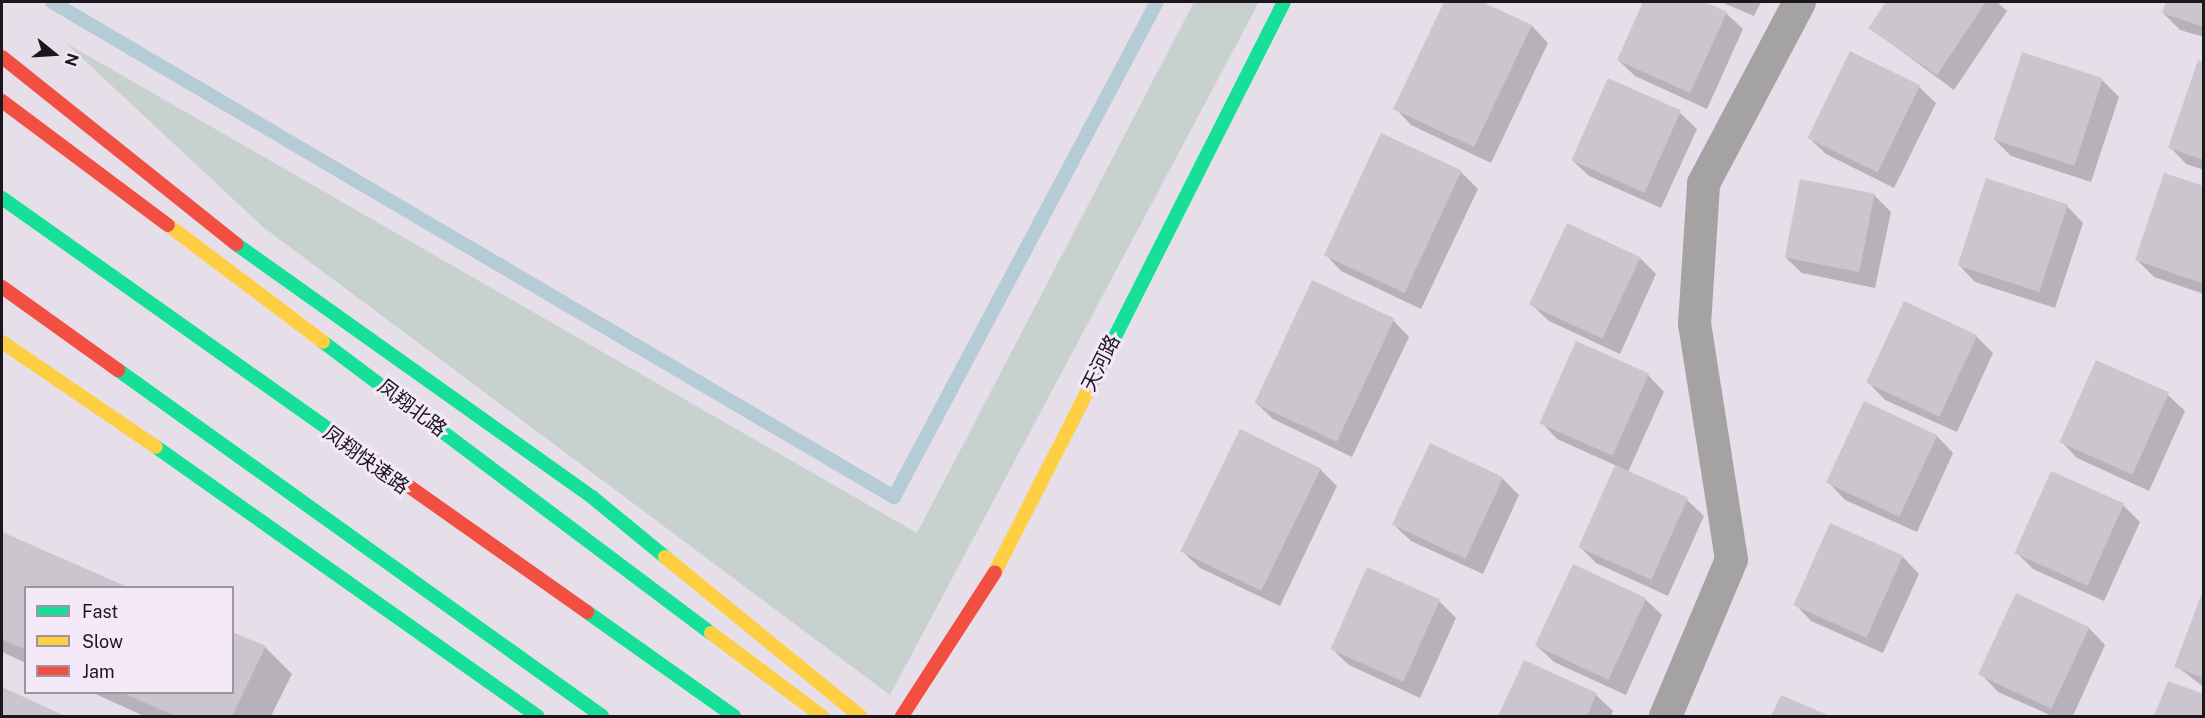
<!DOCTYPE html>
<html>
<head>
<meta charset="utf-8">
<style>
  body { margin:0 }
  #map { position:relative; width:2205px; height:718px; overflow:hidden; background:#e6dee8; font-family:"Public Sans","Noto Sans SC",sans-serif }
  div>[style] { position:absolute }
  .green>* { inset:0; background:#c7d1ce }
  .shadow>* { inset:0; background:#0003 }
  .stream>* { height:14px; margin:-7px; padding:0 7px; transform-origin:7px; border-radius:7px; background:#b5ccd6 }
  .building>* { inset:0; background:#cbc6cd; transform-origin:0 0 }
  .street>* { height:33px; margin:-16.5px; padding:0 16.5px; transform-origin:16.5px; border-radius:16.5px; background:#a5a2a3 }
  .fast>* { height:14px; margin:-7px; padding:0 7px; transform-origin:7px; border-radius:7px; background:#16e098 }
  .slow>* { height:14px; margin:-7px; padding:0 7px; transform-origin:7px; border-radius:7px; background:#ffcf43 }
  .jam>* { height:14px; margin:-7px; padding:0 7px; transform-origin:7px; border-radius:7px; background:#f24e42 }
  span { translate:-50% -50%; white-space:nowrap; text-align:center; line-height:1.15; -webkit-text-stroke:6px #f5e9f9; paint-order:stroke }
  .street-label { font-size:20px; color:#1b171c }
  .frame { position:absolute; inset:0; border:3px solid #1b171c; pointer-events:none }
  .legend { position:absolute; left:24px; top:586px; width:210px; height:108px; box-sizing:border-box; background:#f5e9f9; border:2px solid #9e95a1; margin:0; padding:8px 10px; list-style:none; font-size:18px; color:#1b171c }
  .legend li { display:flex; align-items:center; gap:12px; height:30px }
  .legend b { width:30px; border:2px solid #9e95a1 }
  .north { position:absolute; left:24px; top:24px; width:60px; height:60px; -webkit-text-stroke:4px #f5e9f9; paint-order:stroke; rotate:108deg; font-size:16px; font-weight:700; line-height:24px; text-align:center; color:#1b171c }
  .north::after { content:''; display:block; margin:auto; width:21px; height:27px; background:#1b171c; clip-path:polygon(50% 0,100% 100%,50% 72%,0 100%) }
</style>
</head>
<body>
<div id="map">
  <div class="green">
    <div style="clip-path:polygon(1194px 2px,1259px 2px,890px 695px,263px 227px,66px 43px,917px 533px)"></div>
  </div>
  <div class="shadow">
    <div style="clip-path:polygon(1445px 2px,1479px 2px,1532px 26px,1548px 43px,1491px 163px,1411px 125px,1395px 108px)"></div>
    <div style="clip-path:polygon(1645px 2px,1701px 2px,1726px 13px,1743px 29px,1707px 109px,1635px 76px,1618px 60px)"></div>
    <div style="clip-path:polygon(1721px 2px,1761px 2px,1754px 16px)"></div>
    <div style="clip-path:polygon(1888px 2px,1997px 2px,2007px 11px,1954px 90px,1870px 28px)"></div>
    <div style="clip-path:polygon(2167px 2px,2204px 2px,2204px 37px,2180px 30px,2163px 13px)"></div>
    <div style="clip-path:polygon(2204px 64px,2204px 170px,2186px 164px,2170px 147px)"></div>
    <div style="clip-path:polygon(2102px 80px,2119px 97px,2091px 182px,2011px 156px,1994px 139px)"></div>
    <div style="clip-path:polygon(1919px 87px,1936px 103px,1894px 188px,1826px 154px,1809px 138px)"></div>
    <div style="clip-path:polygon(1680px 113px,1697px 129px,1661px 208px,1589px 176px,1572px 160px)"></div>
    <div style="clip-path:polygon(1461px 172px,1478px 189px,1421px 309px,1341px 271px,1325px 254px)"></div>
    <div style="clip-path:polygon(2204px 187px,2204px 294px,2154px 277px,2137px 260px)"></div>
    <div style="clip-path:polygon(1874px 195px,1891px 212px,1875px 288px,1802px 273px,1785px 257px)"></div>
    <div style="clip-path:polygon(2067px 206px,2083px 223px,2055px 308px,1975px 282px,1959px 265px)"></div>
    <div style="clip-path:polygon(1640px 258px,1656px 274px,1620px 354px,1549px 321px,1532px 305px)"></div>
    <div style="clip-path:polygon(1393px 320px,1409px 337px,1352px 457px,1273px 419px,1256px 403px)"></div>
    <div style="clip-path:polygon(1976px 336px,1993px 353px,1957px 432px,1885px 400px,1869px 383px)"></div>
    <div style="clip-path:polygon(2097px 362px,2168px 395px,2185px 411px,2149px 491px,2077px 458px,2061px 441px)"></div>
    <div style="clip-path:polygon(1648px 375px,1664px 392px,1628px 472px,1687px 500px,1704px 516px,1668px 596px,1596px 563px,1580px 547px,1617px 466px,1557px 439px,1541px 422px)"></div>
    <div style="clip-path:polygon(1865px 403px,1937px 436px,1953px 453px,1917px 532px,1845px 500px,1829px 483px)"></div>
    <div style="clip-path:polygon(1320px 469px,1337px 486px,1280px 606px,1200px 568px,1183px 552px)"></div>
    <div style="clip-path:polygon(1502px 478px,1519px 495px,1483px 574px,1411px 541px,1394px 525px)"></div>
    <div style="clip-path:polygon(2123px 505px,2140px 522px,2104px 601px,2033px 569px,2016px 552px)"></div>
    <div style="clip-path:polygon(1831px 525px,1903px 557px,1919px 574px,1883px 653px,1811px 621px,1795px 604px)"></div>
    <div style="clip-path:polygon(2px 534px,126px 588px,26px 588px,26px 663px,2px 652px)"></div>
    <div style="clip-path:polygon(1368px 569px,1439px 601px,1456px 618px,1420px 698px,1349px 665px,1332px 649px)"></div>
    <div style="clip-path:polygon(2204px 594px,2204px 687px,2176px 666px)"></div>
    <div style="clip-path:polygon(1645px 599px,1662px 615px,1626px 695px,1554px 662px,1537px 646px)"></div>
    <div style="clip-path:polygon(2089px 628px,2105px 645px,2073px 716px,2052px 716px,1998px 692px,1982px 675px)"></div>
    <div style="clip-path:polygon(265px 647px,292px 674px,271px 716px,144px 716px,91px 692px,232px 692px)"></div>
    <div style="clip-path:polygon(1525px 662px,1596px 695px,1613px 711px,1611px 716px,1500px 716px)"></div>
    <div style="clip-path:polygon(2169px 683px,2204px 696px,2204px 716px,2156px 716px)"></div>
    <div style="clip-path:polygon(2px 689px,61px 716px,2px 716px)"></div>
    <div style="clip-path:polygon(1782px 697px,1826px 716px,1773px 716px)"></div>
  </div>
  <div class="stream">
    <div style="left:52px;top:2px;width:977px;rotate:30.45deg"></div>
    <div style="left:894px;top:497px;width:561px;rotate:-62.02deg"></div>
  </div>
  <div class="building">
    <div style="clip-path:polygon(1444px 2px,1482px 2px,1532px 25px,1474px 147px,1393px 109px)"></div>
    <div style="clip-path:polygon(1643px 2px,1705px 2px,1727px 12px,1690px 93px,1617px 60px)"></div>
    <div style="clip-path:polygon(1886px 2px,1986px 2px,1937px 75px,1868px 28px)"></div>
    <div style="clip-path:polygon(2166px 2px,2204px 2px,2204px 27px,2162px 13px)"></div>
    <div style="left:1850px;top:51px;width:78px;height:97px;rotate:26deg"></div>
    <div style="left:2022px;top:52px;width:85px;height:92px;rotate:18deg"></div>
    <div style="clip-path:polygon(2198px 60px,2204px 62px,2204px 160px,2168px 148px)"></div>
    <div style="left:1608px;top:78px;width:80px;height:90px;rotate:24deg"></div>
    <div style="left:1381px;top:133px;width:89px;height:135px;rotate:25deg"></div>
    <div style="clip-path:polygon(2164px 173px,2204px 186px,2204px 284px,2135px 260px)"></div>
    <div style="left:1986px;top:178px;width:86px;height:92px;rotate:18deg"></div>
    <div style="left:1800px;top:179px;width:76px;height:80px;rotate:11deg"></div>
    <div style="left:1567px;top:223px;width:81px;height:90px;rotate:25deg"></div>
    <div style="left:1312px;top:280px;width:91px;height:136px;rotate:25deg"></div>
    <div style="left:1904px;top:301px;width:81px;height:90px;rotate:25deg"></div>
    <div style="left:1576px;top:341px;width:80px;height:90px;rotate:24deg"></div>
    <div style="left:2096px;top:360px;width:80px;height:90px;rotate:24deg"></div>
    <div style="left:1864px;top:401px;width:81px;height:90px;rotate:25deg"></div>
    <div style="left:1240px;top:429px;width:90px;height:136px;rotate:26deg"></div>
    <div style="left:1430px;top:443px;width:81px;height:90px;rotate:25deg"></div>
    <div style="left:1615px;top:465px;width:80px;height:90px;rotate:24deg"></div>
    <div style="left:2051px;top:471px;width:80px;height:90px;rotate:24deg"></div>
    <div style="left:1830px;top:523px;width:80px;height:90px;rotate:24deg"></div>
    <div style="clip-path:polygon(2px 532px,130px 588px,26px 588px,26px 650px,2px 639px)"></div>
    <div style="left:1573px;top:564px;width:81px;height:90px;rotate:25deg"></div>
    <div style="left:1367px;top:567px;width:80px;height:90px;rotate:24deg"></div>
    <div style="clip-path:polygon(2203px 590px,2204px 591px,2204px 678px,2174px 667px)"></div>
    <div style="left:2016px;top:593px;width:81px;height:90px;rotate:25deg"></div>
    <div style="clip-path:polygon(232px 632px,266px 646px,232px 716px,175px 716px,121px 692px,232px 692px)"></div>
    <div style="clip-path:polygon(1524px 660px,1597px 693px,1587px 716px,1498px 716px)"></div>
    <div style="clip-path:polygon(2168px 681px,2204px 694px,2204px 716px,2154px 716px)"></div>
    <div style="clip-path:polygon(2px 687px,65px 716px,2px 716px)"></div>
    <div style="clip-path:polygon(1781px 695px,1830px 716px,1771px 716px)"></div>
  </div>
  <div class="street">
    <div style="left:1665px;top:716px;width:170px;rotate:-67.2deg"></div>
    <div style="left:1731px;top:559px;width:238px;rotate:-98.9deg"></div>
    <div style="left:1694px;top:324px;width:141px;rotate:-86.3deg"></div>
    <div style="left:1703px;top:183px;width:205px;rotate:-62.1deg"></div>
  </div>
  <div class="fast">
    <div style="left:2px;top:198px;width:434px;rotate:35.3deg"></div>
    <div style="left:236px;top:244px;width:437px;rotate:35.4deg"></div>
    <div style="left:592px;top:497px;width:94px;rotate:39.4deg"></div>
    <div style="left:323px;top:342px;width:485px;rotate:36.9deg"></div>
    <div style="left:118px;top:370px;width:595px;rotate:35.56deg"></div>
    <div style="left:1090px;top:386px;width:430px;rotate:-63.2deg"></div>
    <div style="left:156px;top:447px;width:467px;rotate:35.2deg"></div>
    <div style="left:587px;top:612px;width:180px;rotate:35.3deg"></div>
  </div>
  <div class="slow">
    <div style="left:168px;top:225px;width:194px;rotate:37deg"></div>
    <div style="left:2px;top:342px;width:186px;rotate:34.3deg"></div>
    <div style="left:665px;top:557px;width:252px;rotate:39.2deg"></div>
    <div style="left:995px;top:572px;width:209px;rotate:-62.9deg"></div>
    <div style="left:711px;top:633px;width:139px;rotate:36.8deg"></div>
  </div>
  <div class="jam">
    <div style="left:2px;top:57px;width:300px;rotate:38.6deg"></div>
    <div style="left:2px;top:101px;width:207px;rotate:36.8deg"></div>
    <div style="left:2px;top:287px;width:143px;rotate:35.6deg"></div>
    <div style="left:356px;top:449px;width:283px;rotate:35.2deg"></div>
    <div style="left:902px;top:716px;width:171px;rotate:-57.1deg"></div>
  </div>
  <div class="street-label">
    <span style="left:1101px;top:363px;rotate:-63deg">天河路</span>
    <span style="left:412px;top:408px;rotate:37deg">凤翔北路</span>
    <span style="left:366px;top:460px;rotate:36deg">凤翔快速路</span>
  </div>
  <div class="frame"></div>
  <ul class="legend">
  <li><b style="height:8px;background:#16e098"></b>Fast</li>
  <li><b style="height:8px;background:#ffcf43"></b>Slow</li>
  <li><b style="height:8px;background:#f24e42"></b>Jam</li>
  </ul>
  <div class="north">N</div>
</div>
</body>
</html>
